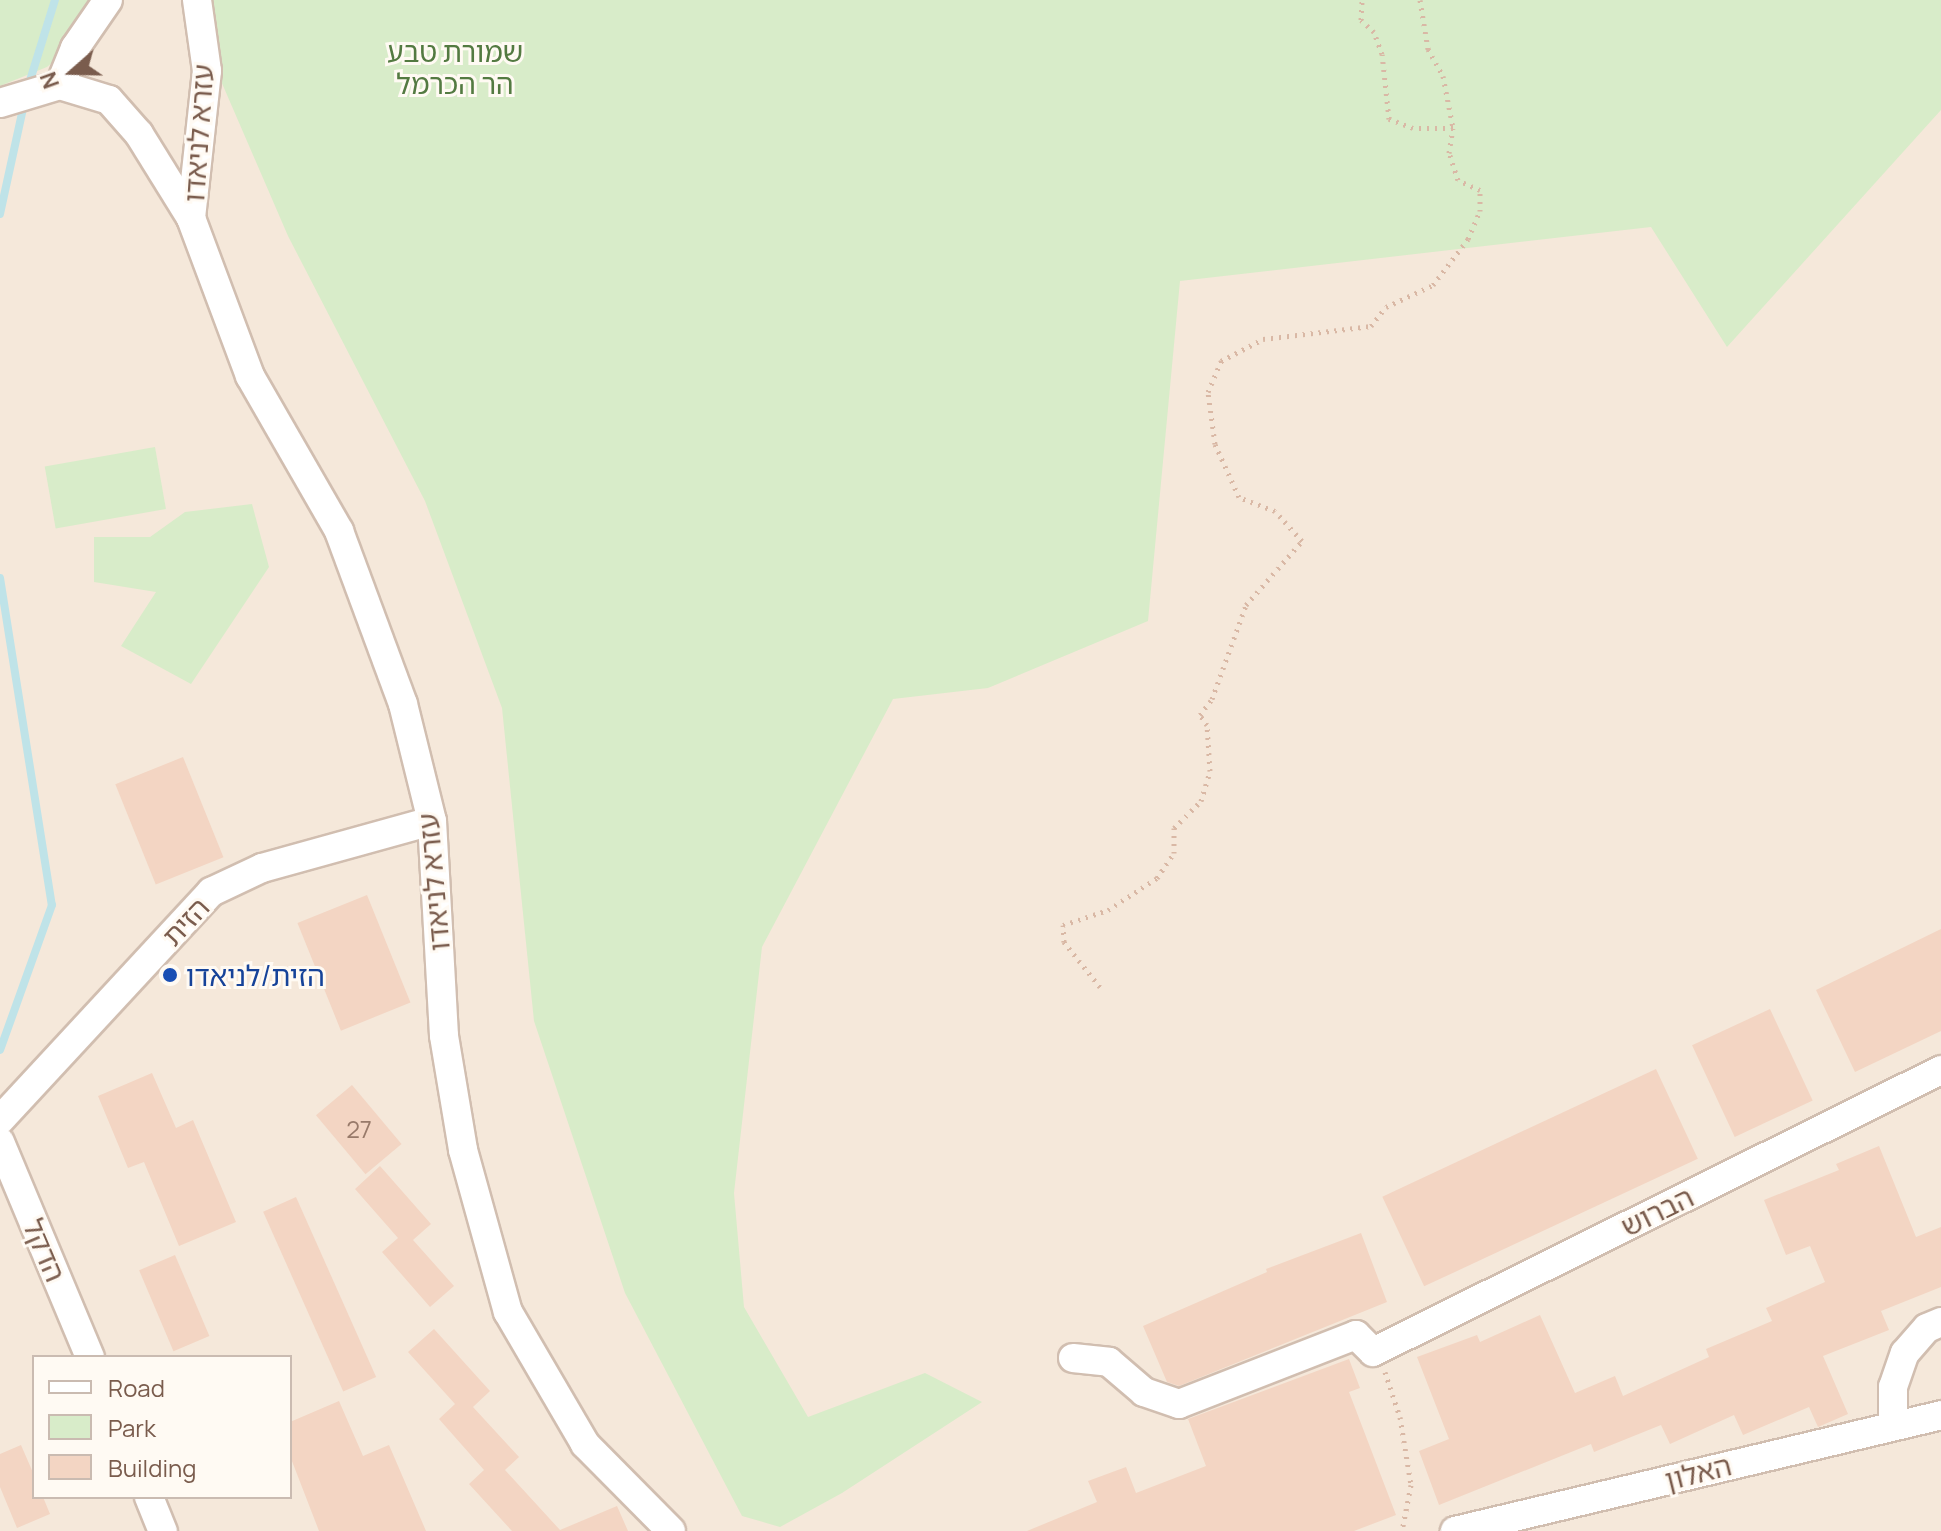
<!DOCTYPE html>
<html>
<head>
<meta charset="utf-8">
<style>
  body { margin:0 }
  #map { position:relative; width:1941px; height:1531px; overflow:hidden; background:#fdf6ec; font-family:Manrope,"Noto Sans Hebrew",sans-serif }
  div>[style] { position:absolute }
  .residential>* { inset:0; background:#f5e8da }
  .green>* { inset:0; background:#d8ecc9; transform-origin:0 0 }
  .stream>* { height:8px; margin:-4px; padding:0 4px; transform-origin:4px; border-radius:4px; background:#bfe3e8 }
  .building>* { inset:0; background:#f3d5c3; transform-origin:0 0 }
  .path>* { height:5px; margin-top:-2.5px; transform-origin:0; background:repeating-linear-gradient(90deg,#d9b8a5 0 2px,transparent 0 8px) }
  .roads { filter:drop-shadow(2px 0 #d1beb0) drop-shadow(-2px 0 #d1beb0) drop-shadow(0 2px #d1beb0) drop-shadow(0 -2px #d1beb0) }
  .minor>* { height:28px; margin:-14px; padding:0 14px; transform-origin:14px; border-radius:14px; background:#fff }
  .dots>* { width:22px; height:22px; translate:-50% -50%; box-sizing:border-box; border:4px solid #fffaf3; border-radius:50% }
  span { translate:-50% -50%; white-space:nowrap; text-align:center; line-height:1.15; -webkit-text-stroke:6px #fffaf3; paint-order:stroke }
  .number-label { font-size:24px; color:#987a6a }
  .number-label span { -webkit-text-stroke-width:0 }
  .park-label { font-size:28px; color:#537a41 }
  .street-label { font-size:28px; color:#7a5c4d }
  .transit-label { font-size:28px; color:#164399 }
  .left { translate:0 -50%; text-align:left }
  .legend { position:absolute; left:32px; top:1355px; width:260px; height:144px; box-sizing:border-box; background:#fffaf3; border:2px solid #cabbb1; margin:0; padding:10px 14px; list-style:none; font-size:24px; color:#7a5c4d }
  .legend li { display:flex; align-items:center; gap:16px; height:40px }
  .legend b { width:40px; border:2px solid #cabbb1 }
  .north { position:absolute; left:32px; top:32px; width:80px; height:80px; -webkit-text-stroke:6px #fffaf3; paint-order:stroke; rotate:250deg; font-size:22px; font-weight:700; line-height:32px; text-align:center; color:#7a5c4d }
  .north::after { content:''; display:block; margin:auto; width:28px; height:36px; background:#7a5c4d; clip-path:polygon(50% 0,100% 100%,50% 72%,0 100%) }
</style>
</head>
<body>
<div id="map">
  <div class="residential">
    <div style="clip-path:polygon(evenodd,0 0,1941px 0,1941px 1531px,0 1531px,0 0,34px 1357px,290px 1357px,290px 1497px,34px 1497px,34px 1357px)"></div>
  </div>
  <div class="green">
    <div style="clip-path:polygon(0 0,106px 0,66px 51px,47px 67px,0 86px)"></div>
    <div style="clip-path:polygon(186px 0,1941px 0,1941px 110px,1727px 347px,1651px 227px,1180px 281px,1148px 621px,988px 688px,893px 699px,762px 947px,734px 1193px,744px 1307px,808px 1417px,925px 1373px,982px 1402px,842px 1493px,780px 1527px,742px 1516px,625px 1293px,534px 1021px,502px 708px,425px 501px,288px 236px)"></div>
    <div style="left:155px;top:447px;width:63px;height:112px;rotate:80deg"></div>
    <div style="clip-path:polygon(252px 504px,269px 567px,191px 684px,121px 646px,156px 592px,94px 582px,94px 537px,150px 537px,185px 512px)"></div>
  </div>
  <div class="stream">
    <div style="left:28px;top:87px;width:91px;rotate:-72.8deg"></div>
    <div style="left:0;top:214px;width:113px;rotate:-77.7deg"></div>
    <div style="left:0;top:578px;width:331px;rotate:81deg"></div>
    <div style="left:52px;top:905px;width:154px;rotate:109.7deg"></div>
  </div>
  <div class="building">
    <div style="left:183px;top:757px;width:108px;height:73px;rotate:68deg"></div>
    <div style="left:367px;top:895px;width:116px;height:75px;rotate:68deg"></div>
    <div style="clip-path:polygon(1941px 929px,1941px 1031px,1855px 1072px,1816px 990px)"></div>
    <div style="left:1770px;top:1009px;width:101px;height:86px;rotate:65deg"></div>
    <div style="left:1656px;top:1069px;width:99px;height:302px;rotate:65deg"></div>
    <div style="clip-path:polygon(152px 1073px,176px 1128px,193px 1120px,236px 1222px,179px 1246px,144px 1162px,128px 1168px,98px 1096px)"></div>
    <div style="left:352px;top:1085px;width:77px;height:47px;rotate:50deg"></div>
    <div style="clip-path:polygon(1879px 1146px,1916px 1237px,1941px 1227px,1941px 1287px,1881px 1311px,1889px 1330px,1823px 1356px,1848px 1414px,1818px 1427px,1809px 1407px,1743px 1435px,1734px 1415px,1670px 1444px,1661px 1425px,1594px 1452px,1591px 1444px,1439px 1505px,1419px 1451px,1449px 1439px,1417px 1357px,1477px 1335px,1480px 1342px,1540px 1315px,1575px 1393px,1615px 1376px,1623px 1396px,1709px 1357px,1706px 1349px,1772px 1321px,1766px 1308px,1825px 1282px,1810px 1246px,1786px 1255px,1764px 1200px,1839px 1170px,1836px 1164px)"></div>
    <div style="clip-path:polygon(380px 1166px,431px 1224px,413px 1240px,454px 1286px,430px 1307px,382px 1252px,398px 1238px,355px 1189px)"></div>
    <div style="left:296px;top:1197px;width:197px;height:36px;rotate:66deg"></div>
    <div style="clip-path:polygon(1361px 1233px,1387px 1302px,1179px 1386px,1167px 1382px,1143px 1326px,1267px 1272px,1266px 1269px)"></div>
    <div style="left:175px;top:1255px;width:88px;height:39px;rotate:67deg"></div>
    <div style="clip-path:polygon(434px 1329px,490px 1391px,473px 1407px,519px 1457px,505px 1470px,560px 1530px,617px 1506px,628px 1531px,512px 1531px,469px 1484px,484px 1470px,439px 1419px,455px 1404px,408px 1352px)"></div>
    <div style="clip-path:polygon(1349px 1359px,1360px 1388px,1349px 1392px,1396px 1515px,1354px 1531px,1027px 1531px,1097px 1502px,1088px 1481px,1126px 1467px,1136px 1493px,1206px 1466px,1188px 1419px)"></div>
    <div style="clip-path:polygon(339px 1401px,363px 1456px,389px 1445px,426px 1531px,319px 1531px,290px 1456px,290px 1422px)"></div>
    <div style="clip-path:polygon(21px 1445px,34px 1475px,34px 1497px,43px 1497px,50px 1514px,17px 1528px,0 1487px,0 1454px)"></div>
  </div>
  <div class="path">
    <div style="left:1420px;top:0;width:50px;rotate:80.7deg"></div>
    <div style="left:1428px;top:49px;width:31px;rotate:61deg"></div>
    <div style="left:1443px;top:76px;width:53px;rotate:79.1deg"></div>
    <div style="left:1100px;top:987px;width:58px;rotate:-128.7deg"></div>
    <div style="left:1064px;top:942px;width:17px;rotate:-93deg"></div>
    <div style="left:1063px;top:925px;width:47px;rotate:-18.4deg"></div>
    <div style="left:1108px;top:910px;width:59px;rotate:-33.1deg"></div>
    <div style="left:1157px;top:878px;width:30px;rotate:-56deg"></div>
    <div style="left:1174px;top:853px;width:25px;rotate:-90deg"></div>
    <div style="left:1174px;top:828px;width:38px;rotate:-45deg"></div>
    <div style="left:1201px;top:801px;width:31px;rotate:-73deg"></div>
    <div style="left:1210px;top:771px;width:46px;rotate:-93.7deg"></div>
    <div style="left:1207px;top:725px;width:12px;rotate:-125deg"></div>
    <div style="left:1200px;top:715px;width:20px;rotate:-53deg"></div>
    <div style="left:1212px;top:699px;width:100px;rotate:-70.1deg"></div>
    <div style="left:1246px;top:605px;width:85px;rotate:-48.8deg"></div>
    <div style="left:1302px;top:541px;width:40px;rotate:-132deg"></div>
    <div style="left:1275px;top:511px;width:39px;rotate:-159deg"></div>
    <div style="left:1239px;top:497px;width:58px;rotate:-114.4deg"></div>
    <div style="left:1215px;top:444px;width:52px;rotate:-97.7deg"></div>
    <div style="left:1208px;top:392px;width:34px;rotate:-67deg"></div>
    <div style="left:1221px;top:361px;width:47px;rotate:-27.6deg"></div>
    <div style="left:1263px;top:339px;width:109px;rotate:-6.9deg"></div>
    <div style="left:1371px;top:326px;width:24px;rotate:-52deg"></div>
    <div style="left:1386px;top:307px;width:52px;rotate:-25.1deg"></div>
    <div style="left:1433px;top:285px;width:58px;rotate:-52.7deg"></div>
    <div style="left:1468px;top:239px;width:30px;rotate:-67deg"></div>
    <div style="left:1480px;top:211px;width:21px;rotate:-90deg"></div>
    <div style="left:1480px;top:190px;width:24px;rotate:-156deg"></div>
    <div style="left:1458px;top:180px;width:28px;rotate:-108deg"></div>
    <div style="left:1449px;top:153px;width:25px;rotate:-81deg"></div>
    <div style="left:1453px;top:128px;width:40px;rotate:180deg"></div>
    <div style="left:1413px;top:128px;width:26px;rotate:-159deg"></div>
    <div style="left:1389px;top:119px;width:65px;rotate:-96.1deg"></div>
    <div style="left:1382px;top:54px;width:23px;rotate:-110deg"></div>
    <div style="left:1374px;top:32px;width:18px;rotate:-137deg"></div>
    <div style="left:1361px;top:20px;width:20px;rotate:-87deg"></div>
    <div style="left:1385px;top:1372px;width:47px;rotate:71.6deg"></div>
    <div style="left:1400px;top:1417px;width:69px;rotate:80.8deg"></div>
    <div style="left:1411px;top:1485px;width:47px;rotate:101.1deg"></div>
  </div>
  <div class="roads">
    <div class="minor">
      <div style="left:60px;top:85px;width:40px;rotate:-68deg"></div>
      <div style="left:75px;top:48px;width:58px;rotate:-55.5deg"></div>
      <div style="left:0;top:103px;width:63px;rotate:-16.7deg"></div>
      <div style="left:60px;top:85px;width:51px;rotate:17deg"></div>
      <div style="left:109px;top:100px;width:45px;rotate:48.6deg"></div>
      <div style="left:139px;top:134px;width:99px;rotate:58.2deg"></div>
      <div style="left:191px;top:218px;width:169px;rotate:69.5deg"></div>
      <div style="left:250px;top:376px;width:179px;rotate:60.1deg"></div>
      <div style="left:339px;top:531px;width:184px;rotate:69.7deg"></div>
      <div style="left:403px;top:704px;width:121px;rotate:76.1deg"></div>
      <div style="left:432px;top:821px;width:215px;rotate:86.8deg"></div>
      <div style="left:444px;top:1036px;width:116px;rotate:80.5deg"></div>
      <div style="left:463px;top:1150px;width:168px;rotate:74.5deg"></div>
      <div style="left:508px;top:1312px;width:153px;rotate:59.7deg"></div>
      <div style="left:585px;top:1444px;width:122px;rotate:45.3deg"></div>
      <div style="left:191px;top:218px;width:148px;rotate:-83.8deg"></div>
      <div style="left:207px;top:71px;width:72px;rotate:-98deg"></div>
      <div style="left:0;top:1120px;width:311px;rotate:-47.2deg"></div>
      <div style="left:211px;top:892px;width:56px;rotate:-25.2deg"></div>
      <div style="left:262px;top:868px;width:176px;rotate:-15.5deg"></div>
      <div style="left:0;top:1142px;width:233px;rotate:67.3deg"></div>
      <div style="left:1073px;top:1358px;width:36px;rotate:6deg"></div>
      <div style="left:1109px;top:1362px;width:46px;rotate:40.6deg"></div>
      <div style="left:1144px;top:1392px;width:37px;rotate:19deg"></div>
      <div style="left:1179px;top:1404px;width:190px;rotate:-21.3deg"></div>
      <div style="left:1356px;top:1335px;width:24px;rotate:45deg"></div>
      <div style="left:1373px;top:1352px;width:634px;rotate:-26.4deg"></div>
      <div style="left:1893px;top:1426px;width:39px;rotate:-90deg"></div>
      <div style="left:1893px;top:1387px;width:36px;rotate:-71deg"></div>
      <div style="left:1905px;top:1353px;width:33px;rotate:-49deg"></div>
      <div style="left:1927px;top:1328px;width:15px;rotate:-23deg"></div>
      <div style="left:149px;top:1497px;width:37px;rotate:68deg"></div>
      <div style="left:1455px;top:1531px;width:500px;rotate:-13.4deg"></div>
    </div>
  </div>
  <div class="dots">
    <div style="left:170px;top:975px;background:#1a4fb4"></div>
  </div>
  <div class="number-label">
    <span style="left:359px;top:1129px">27</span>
  </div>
  <div class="park-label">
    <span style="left:455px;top:67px">שמורת טבע<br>הר הכרמל</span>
  </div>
  <div class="street-label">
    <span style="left:198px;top:133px;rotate:-86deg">עזרא לניאדו</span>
    <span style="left:433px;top:882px;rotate:-95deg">עזרא לניאדו</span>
    <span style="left:185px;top:921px;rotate:-47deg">הזית</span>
    <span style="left:1657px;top:1211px;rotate:-26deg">הברוש</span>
    <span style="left:45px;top:1250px;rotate:67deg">הדקל</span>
    <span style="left:1698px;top:1472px;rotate:-14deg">האלון</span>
  </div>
  <div class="transit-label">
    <span class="left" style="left:186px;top:975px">הזית/לניאדו</span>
  </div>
  <ul class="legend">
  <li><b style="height:10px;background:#fff"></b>Road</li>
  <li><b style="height:22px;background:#d8ecc9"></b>Park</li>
  <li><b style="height:22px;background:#f3d5c3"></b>Building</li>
  </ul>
  <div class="north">N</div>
</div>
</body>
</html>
